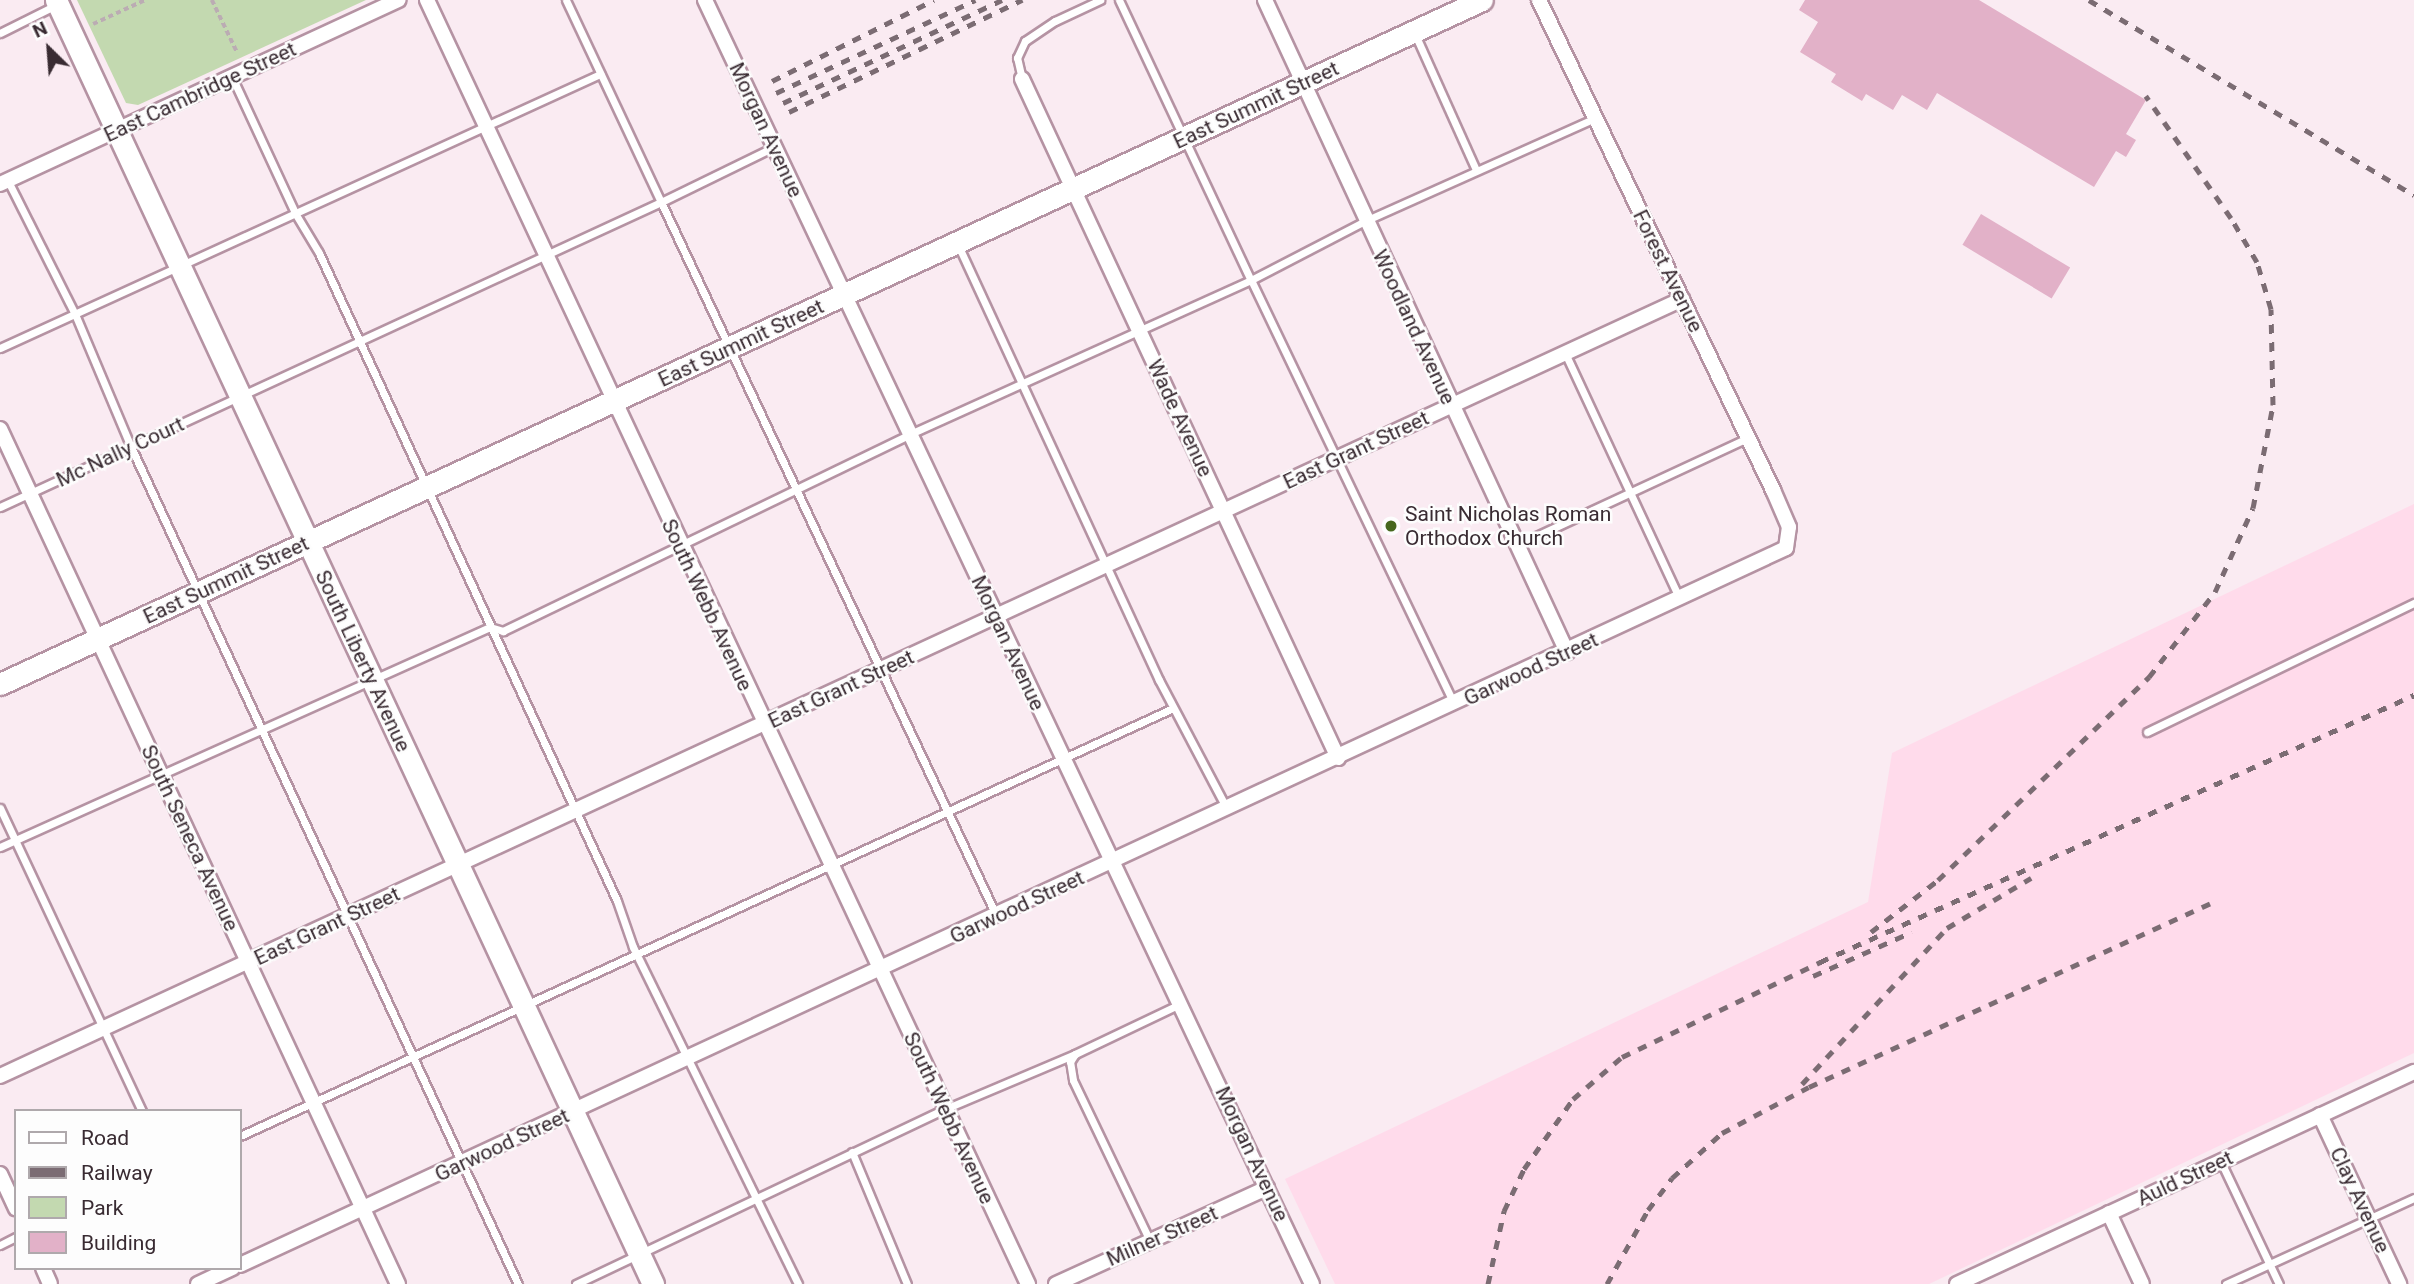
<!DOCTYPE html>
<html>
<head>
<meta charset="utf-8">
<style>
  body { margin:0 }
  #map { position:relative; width:2414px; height:1284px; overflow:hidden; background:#faebf2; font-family:Roboto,sans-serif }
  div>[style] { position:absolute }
  .built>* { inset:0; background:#ffdbeb }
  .green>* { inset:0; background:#c3d9b0 }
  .building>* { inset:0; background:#e2b1c8; transform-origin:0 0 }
  .path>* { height:3.5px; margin-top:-1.75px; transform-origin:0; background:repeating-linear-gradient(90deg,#bbacb3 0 5px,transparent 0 8.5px) }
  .roads { filter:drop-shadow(2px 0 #b593a3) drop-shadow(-2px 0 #b593a3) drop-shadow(0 2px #b593a3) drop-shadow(0 -2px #b593a3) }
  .lane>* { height:7px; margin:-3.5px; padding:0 3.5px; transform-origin:3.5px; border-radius:3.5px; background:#fff }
  .street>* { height:14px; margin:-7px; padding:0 7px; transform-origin:7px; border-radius:7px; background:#fff }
  .secondary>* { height:21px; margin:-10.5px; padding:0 10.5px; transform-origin:10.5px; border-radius:10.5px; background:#fff }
  .rail>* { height:5px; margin-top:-2.5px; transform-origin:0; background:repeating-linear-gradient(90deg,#7b6c73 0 9px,transparent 0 18px) }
  .dots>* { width:19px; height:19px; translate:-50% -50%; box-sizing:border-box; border:4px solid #fdfdfd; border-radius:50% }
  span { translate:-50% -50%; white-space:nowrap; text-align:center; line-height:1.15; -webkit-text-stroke:5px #fdfdfd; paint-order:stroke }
  .street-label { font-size:21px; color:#392b32 }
  .poi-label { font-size:21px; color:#392b32 }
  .left { translate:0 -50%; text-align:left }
  .legend { position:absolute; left:14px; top:1109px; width:228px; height:161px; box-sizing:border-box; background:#fdfdfd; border:2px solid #afa9ac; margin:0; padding:9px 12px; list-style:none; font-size:21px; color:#392b32 }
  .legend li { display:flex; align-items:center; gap:14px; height:35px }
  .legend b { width:35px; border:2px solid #afa9ac }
  .north { position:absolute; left:14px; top:14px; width:70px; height:70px; -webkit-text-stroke:5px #fdfdfd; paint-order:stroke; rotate:335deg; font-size:19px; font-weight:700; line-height:28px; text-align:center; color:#392b32 }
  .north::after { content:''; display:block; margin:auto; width:24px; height:32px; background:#392b32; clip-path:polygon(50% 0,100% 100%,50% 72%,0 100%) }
</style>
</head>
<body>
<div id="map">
  <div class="built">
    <div style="clip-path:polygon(2414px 504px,2414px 1053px,1929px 1284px,1335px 1284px,1285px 1179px,1868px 902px,1892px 753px)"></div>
  </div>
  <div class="green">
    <div style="clip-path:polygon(77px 0,366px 0,138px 105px,126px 103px)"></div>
  </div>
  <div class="building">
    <div style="clip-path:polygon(1805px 0,1979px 0,2146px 100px,2126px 134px,2136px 140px,2126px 157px,2116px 151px,2094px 187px,1937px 93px,1927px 110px,1902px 95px,1893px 110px,1866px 94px,1862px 101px,1831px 82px,1836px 74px,1800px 52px,1818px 22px,1799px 10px)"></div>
    <div style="left:1981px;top:214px;width:104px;height:36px;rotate:31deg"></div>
  </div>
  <div class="path">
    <div style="left:212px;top:0;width:58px;rotate:64.3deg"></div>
    <div style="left:93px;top:24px;width:57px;rotate:-24.8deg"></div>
  </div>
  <div class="roads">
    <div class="lane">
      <div style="left:1119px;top:0;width:310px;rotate:64.8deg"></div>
      <div style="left:1251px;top:280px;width:128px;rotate:-27.4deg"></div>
      <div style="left:1365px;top:221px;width:252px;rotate:-24.1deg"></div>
      <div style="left:1414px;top:32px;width:151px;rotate:65.8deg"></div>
      <div style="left:0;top:33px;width:60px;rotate:-26.6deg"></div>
      <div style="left:232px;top:77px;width:150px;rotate:65.1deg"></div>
      <div style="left:295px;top:213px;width:47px;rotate:59deg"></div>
      <div style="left:319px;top:253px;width:713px;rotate:65.3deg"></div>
      <div style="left:617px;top:901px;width:49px;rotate:70.8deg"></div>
      <div style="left:633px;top:947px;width:375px;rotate:63.9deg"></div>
      <div style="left:1022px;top:79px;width:22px;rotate:-103deg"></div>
      <div style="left:1017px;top:58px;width:19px;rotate:-65deg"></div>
      <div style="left:1025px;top:41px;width:36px;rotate:-34deg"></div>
      <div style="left:1055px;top:21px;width:50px;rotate:-25deg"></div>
      <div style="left:774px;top:147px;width:126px;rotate:154deg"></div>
      <div style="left:661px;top:202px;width:788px;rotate:64.83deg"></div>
      <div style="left:8px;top:181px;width:149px;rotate:63.3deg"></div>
      <div style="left:75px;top:314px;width:144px;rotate:67.2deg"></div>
      <div style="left:131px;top:447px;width:922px;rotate:65.19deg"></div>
      <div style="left:958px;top:245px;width:479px;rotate:65.2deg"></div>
      <div style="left:1159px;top:680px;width:146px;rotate:62.2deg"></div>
      <div style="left:0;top:348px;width:660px;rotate:-24.54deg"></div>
      <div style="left:1565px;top:353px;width:272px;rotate:65deg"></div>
      <div style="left:0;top:507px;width:728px;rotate:-24.77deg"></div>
      <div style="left:661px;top:202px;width:223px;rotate:-115.2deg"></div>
      <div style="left:1517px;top:545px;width:255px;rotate:-24.9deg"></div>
      <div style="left:2147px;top:732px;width:297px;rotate:-25.8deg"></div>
      <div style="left:0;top:808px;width:335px;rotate:64.9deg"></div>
      <div style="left:0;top:847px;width:537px;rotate:-24.18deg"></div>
      <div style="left:490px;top:627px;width:14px;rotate:17deg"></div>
      <div style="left:503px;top:631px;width:452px;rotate:-25.8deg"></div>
      <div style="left:910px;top:434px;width:374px;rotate:-24.3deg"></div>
      <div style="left:1251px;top:280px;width:470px;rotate:64.4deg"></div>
      <div style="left:240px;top:1136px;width:1026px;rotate:-24.64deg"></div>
      <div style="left:852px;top:1152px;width:143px;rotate:67.4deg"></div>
      <div style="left:2221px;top:1162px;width:135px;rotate:64.6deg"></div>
      <div style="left:1150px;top:1241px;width:178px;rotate:-115.6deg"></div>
      <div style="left:1073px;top:1080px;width:18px;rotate:-99deg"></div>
      <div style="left:1070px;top:1062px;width:9px;rotate:-58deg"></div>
      <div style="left:1075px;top:1054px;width:116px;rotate:-25.5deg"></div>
      <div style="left:0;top:1245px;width:18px;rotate:-27deg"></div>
      <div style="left:576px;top:1284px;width:408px;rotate:-25.4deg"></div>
      <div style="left:945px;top:1109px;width:141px;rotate:-22.9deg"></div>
      <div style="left:2226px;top:1284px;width:207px;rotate:-24.6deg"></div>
    </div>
    <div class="street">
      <div style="left:427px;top:0;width:1418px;rotate:64.92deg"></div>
      <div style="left:705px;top:0;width:1420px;rotate:64.7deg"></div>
      <div style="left:1265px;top:0;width:719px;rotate:65.15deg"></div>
      <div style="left:1022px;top:79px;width:749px;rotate:65.04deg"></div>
      <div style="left:0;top:184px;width:439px;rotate:-24.8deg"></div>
      <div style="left:0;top:429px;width:943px;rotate:65.04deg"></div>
      <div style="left:0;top:1076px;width:1853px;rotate:-24.79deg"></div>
      <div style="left:2320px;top:1115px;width:187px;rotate:64.9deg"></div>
      <div style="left:0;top:1174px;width:38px;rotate:65deg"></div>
      <div style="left:2109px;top:1213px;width:78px;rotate:65.1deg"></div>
      <div style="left:240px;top:1265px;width:1704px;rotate:-24.88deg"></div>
      <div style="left:1786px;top:548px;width:21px;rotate:-82deg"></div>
      <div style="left:1789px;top:527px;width:40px;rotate:-113.4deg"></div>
      <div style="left:1773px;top:490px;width:543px;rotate:-115.53deg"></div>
      <div style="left:43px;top:1268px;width:17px;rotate:66deg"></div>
      <div style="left:198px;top:1284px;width:38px;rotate:-25deg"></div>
      <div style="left:1056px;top:1284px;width:232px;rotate:-24.5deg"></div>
      <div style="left:1957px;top:1284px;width:504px;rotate:-24.89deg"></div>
    </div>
    <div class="secondary">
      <div style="left:56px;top:0;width:1416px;rotate:65.06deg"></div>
      <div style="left:0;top:684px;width:1632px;rotate:-24.78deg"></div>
    </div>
  </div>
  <div class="rail">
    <div style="left:2089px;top:0;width:379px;rotate:31deg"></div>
    <div style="left:772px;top:81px;width:181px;rotate:-26.6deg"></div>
    <div style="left:776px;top:93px;width:220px;rotate:-25deg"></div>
    <div style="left:783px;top:103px;width:242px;rotate:-25.2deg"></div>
    <div style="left:789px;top:112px;width:259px;rotate:-25.7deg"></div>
    <div style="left:1871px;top:932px;width:85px;rotate:-37.8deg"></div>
    <div style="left:1938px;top:880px;width:293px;rotate:-43.9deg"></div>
    <div style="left:2149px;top:677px;width:108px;rotate:-52.2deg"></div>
    <div style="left:2215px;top:592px;width:92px;rotate:-65.7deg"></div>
    <div style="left:2253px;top:508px;width:105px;rotate:-79deg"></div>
    <div style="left:2273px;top:405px;width:96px;rotate:-91.2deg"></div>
    <div style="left:2271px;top:309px;width:49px;rotate:-106.6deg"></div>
    <div style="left:2257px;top:262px;width:51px;rotate:-120.6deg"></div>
    <div style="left:2231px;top:218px;width:149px;rotate:-124.9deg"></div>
    <div style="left:1813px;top:976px;width:108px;rotate:-24deg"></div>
    <div style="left:1802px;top:1084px;width:213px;rotate:-47.1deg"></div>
    <div style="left:1947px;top:928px;width:98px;rotate:-30.8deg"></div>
    <div style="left:1488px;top:1284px;width:75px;rotate:-77.6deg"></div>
    <div style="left:1504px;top:1211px;width:47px;rotate:-64.5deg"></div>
    <div style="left:1524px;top:1169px;width:85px;rotate:-55deg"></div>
    <div style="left:1573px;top:1099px;width:65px;rotate:-40.6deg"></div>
    <div style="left:1622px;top:1057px;width:220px;rotate:-25.6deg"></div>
    <div style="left:1820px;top:962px;width:651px;rotate:-24.2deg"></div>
    <div style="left:1607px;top:1284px;width:85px;rotate:-61deg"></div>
    <div style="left:1648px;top:1210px;width:40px;rotate:-53deg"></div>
    <div style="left:1672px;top:1178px;width:67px;rotate:-42deg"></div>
    <div style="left:1722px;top:1133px;width:98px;rotate:-27.9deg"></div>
    <div style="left:1809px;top:1087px;width:444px;rotate:-24.6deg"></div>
  </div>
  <div class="dots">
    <div style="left:1391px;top:526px;background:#46671d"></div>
  </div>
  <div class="street-label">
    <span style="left:200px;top:92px;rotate:-25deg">East Cambridge Street</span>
    <span style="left:1256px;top:105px;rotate:-25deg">East Summit Street</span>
    <span style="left:766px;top:130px;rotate:65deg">Morgan Avenue</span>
    <span style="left:1668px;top:271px;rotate:64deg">Forest Avenue</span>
    <span style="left:1414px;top:327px;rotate:65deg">Woodland Avenue</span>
    <span style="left:741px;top:343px;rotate:-25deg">East Summit Street</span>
    <span style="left:1180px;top:418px;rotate:65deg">Wade Avenue</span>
    <span style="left:1356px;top:450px;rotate:-25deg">East Grant Street</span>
    <span style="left:120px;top:452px;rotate:-25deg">Mc Nally Court</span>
    <span style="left:226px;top:580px;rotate:-25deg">East Summit Street</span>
    <span style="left:707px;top:605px;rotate:65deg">South Webb Avenue</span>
    <span style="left:1008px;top:643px;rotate:65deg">Morgan Avenue</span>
    <span style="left:363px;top:661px;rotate:65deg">South Liberty Avenue</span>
    <span style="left:1531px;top:669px;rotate:-25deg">Garwood Street</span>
    <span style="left:841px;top:689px;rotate:-25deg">East Grant Street</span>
    <span style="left:190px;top:838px;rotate:65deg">South Seneca Avenue</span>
    <span style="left:1017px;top:907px;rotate:-25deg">Garwood Street</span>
    <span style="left:327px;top:926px;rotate:-25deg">East Grant Street</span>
    <span style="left:949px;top:1118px;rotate:65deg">South Webb Avenue</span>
    <span style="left:502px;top:1145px;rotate:-25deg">Garwood Street</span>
    <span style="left:1252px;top:1154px;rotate:65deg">Morgan Avenue</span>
    <span style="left:2185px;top:1178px;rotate:-25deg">Auld Street</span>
    <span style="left:2360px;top:1200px;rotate:65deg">Clay Avenue</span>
    <span style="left:1162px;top:1236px;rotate:-24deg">Milner Street</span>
  </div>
  <div class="poi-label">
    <span class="left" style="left:1405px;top:526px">Saint Nicholas Roman<br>Orthodox Church</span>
  </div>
  <ul class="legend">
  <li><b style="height:9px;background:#fff"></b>Road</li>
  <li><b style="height:9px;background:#7b6c73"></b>Railway</li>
  <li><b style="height:19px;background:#c3d9b0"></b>Park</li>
  <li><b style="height:19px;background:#e2b1c8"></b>Building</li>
  </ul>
  <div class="north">N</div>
</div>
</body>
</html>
